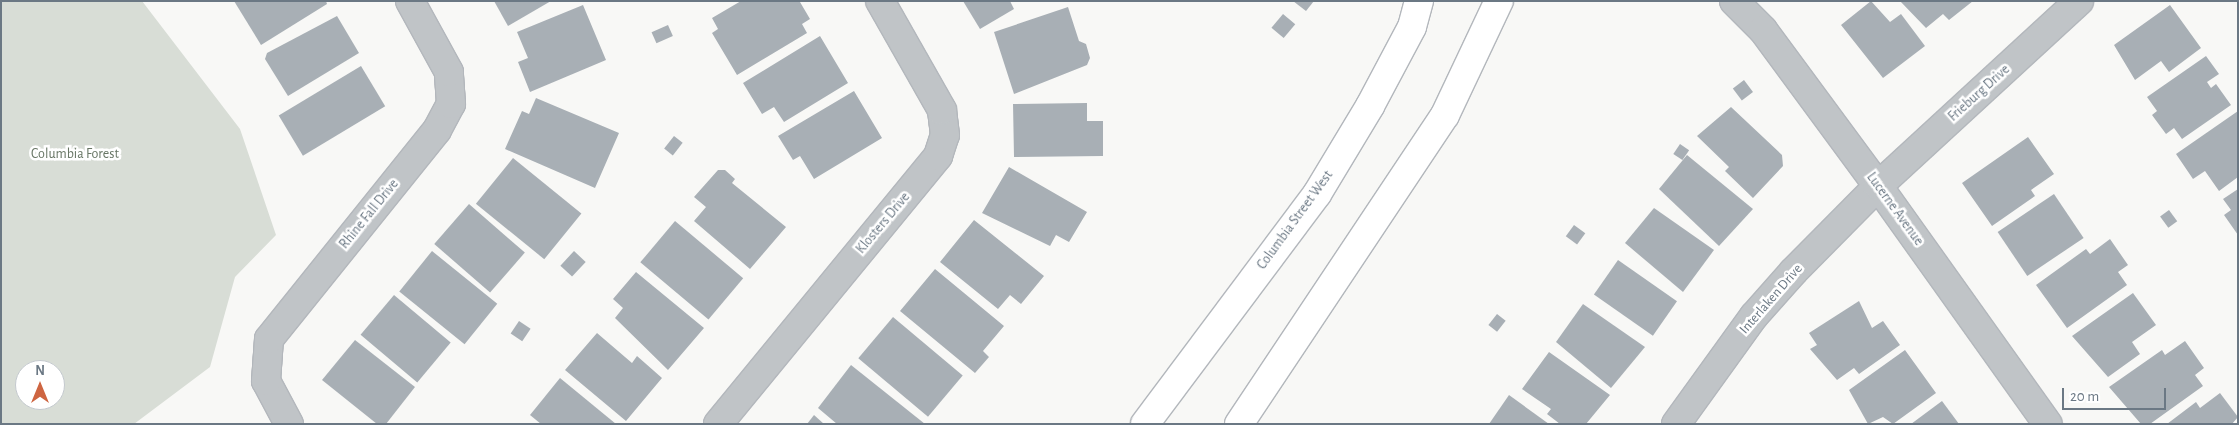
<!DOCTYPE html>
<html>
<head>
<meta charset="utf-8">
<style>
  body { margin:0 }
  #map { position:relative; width:2239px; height:425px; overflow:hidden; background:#f8f8f6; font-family:"Alegreya Sans",sans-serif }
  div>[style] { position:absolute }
  .green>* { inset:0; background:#d8ddd6 }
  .building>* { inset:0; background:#a8afb5; transform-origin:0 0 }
  .roads { filter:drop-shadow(1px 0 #b3b7bc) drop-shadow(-1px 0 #b3b7bc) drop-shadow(0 1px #b3b7bc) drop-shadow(0 -1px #b3b7bc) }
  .street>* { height:28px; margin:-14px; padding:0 14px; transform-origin:14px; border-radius:14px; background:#c0c4c7 }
  .secondary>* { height:28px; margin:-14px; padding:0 14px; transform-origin:14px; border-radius:14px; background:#fff }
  span { translate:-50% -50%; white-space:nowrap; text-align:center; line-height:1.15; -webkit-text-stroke:5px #fff; paint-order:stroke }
  .street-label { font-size:14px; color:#6b7884 }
  .park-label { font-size:14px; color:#687665 }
  .frame { position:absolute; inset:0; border:2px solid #6b7884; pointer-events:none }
  .north { position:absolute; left:15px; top:360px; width:50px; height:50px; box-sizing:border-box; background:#fff; border:1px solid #c4c9ce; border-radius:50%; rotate:0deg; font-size:14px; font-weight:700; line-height:20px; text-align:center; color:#6b7884 }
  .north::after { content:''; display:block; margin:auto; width:18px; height:22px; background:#ce6541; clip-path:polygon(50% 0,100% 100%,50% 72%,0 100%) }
  .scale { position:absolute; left:2062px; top:388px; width:104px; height:22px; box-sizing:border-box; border:2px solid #6b7884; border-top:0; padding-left:6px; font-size:15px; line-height:18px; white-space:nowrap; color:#6b7884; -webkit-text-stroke:4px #fff; paint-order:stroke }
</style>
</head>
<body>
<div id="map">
  <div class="green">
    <div style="clip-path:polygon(evenodd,1px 1px,142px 1px,240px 129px,276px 235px,235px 277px,210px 367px,134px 424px,1px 424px,1px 1px,25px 370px,55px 370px,55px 400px,25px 400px,25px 370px)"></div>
  </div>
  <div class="building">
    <div style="clip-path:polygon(234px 1px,326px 1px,327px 4px,261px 45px)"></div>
    <div style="clip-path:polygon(494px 1px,551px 1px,508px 26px)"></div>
    <div style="clip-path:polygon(741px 1px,800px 2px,810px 19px,802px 24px,807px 33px,737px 75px,712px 33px,718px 29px,712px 18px)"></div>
    <div style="clip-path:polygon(963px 1px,1010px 1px,1014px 9px,980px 29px)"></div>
    <div style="clip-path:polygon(1293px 1px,1314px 1px,1306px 11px)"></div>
    <div style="clip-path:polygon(1871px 1px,1890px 22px,1901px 14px,1925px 46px,1883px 78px,1841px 25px)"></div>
    <div style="clip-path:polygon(1900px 1px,1973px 1px,1949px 20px,1943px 14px,1926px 28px)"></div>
    <div style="clip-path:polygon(583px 5px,606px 60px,530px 92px,518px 62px,528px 58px,517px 32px)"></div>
    <div style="clip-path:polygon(2170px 5px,2201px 48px,2169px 72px,2161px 61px,2135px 80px,2114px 45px)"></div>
    <div style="clip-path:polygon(1068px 7px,1079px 41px,1086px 44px,1090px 58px,1087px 65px,1014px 94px,994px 32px)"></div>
    <div style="left:1283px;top:14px;width:16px;height:18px;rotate:40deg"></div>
    <div style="clip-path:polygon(337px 16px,359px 53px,288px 96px,265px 59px,267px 53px)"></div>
    <div style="left:668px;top:25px;width:12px;height:18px;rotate:66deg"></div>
    <div style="clip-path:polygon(820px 36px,848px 83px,784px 122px,774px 107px,762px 114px,743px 83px)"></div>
    <div style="clip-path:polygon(2206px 56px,2219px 74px,2207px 82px,2211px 88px,2216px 84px,2231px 105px,2182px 139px,2174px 128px,2166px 134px,2152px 115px,2157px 111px,2147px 97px)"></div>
    <div style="left:361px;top:66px;width:47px;height:96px;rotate:59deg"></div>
    <div style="left:1744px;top:80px;width:15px;height:14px;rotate:53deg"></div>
    <div style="clip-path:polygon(854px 91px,882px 138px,814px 179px,800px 156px,793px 160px,778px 136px)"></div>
    <div style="clip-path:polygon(536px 98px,619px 133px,595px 188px,505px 149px,522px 111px,529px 114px)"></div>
    <div style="clip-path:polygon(1087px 103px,1087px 121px,1103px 121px,1103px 156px,1014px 157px,1013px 104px)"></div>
    <div style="clip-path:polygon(1731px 107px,1782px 155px,1783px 166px,1753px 198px,1725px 171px,1729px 167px,1697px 136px)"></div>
    <div style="clip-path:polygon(2238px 111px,2238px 177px,2219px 191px,2205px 171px,2193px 179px,2176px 154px)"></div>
    <div style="left:674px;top:136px;width:11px;height:16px;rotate:38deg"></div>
    <div style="clip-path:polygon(2028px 137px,2054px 174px,2031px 190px,2035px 196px,1992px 226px,1962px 183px)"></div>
    <div style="left:1680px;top:144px;width:11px;height:12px;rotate:34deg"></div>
    <div style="clip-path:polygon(1687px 155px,1753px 209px,1719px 246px,1659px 189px)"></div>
    <div style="left:513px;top:158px;width:88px;height:59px;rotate:39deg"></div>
    <div style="clip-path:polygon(1009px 167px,1087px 212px,1069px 242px,1056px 235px,1050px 246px,982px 213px)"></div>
    <div style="clip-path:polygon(718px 170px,725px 170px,735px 179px,732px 183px,786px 227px,750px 269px,694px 221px,706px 207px,694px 197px)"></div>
    <div style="clip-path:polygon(2238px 189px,2238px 235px,2224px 215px,2231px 210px,2223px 199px)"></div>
    <div style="left:2054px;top:194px;width:53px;height:68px;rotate:56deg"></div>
    <div style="left:469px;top:204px;width:74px;height:53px;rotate:41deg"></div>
    <div style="clip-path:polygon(1654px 208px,1714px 250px,1683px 292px,1625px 243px)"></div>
    <div style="left:2169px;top:210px;width:14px;height:11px;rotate:54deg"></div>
    <div style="clip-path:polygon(974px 220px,1044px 276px,1021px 304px,1010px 295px,998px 309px,940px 262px)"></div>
    <div style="left:675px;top:221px;width:89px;height:54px;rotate:40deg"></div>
    <div style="left:1574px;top:225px;width:14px;height:14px;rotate:36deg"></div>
    <div style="clip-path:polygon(2110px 239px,2128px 265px,2118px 272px,2127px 285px,2067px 328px,2036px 285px,2086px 249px,2090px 254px)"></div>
    <div style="left:432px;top:251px;width:84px;height:52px;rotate:39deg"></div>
    <div style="left:574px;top:251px;width:16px;height:20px;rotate:43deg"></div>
    <div style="left:1618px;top:260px;width:72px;height:42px;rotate:35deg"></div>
    <div style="clip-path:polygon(935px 269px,1004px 326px,983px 351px,989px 357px,975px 373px,900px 311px)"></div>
    <div style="clip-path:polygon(636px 272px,704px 328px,668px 370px,615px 318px,623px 308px,613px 299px)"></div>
    <div style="clip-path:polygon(2133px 293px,2156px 325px,2132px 342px,2140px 354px,2108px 377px,2072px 336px)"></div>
    <div style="left:394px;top:295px;width:74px;height:52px;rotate:40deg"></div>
    <div style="clip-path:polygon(1859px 301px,1872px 328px,1883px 321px,1900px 345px,1859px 374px,1854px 368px,1837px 380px,1810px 349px,1817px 345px,1809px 333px)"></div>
    <div style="clip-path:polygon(1583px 304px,1645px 347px,1611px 388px,1556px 342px)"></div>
    <div style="left:1497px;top:314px;width:11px;height:14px;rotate:38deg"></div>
    <div style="left:893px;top:317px;width:91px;height:54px;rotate:40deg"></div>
    <div style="left:519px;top:321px;width:14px;height:15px;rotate:34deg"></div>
    <div style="clip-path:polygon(597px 333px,632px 363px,637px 356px,662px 378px,626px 421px,565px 370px)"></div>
    <div style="clip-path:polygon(355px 340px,415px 387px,386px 424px,377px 424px,322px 380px)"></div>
    <div style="clip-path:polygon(2185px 341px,2204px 368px,2195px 375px,2203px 386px,2150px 424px,2141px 424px,2109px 387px,2162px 350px,2165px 355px)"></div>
    <div style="clip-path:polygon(1905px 350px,1936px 393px,1893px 424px,1883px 417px,1868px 424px,1849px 390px)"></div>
    <div style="clip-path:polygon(1549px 352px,1610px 395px,1586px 424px,1560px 424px,1547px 414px,1551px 409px,1522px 389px)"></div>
    <div style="clip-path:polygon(851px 365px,925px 424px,837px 424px,818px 408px)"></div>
    <div style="clip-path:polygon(560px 378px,616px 424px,541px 424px,530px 415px)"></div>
    <div style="clip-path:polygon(2220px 393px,2238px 417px,2232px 424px,2167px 424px,2196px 402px,2200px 408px)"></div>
    <div style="clip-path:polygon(1509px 395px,1549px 424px,1489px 424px)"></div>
    <div style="clip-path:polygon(1942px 401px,1959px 424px,1911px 424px)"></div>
    <div style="clip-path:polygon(814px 415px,824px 424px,807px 424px)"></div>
  </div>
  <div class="roads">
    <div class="street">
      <div style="left:1734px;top:1px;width:41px;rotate:45deg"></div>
      <div style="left:1763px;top:30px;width:194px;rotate:53.6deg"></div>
      <div style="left:1878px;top:186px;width:292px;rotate:54.5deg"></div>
      <div style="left:289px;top:424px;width:49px;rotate:-118.1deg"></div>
      <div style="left:266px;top:381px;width:42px;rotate:-85.9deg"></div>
      <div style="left:269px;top:339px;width:268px;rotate:-51.2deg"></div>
      <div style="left:437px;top:130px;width:30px;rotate:-62deg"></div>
      <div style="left:451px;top:104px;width:32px;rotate:-94deg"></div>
      <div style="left:449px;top:72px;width:81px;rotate:-118.8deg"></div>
      <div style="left:718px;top:424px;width:347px;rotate:-50.6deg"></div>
      <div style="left:938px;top:156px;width:22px;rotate:-72deg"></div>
      <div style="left:945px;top:135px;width:25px;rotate:-97deg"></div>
      <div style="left:942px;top:110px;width:125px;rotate:-119.6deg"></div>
      <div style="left:1676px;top:424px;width:133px;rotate:-54.2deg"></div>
      <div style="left:1754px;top:316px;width:60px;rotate:-48.4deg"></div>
      <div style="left:1794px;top:271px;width:120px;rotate:-45.3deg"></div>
      <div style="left:1878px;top:186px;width:273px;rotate:-42.6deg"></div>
    </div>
    <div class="secondary">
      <div style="left:1145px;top:424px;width:287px;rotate:-53.2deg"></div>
      <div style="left:1317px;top:194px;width:103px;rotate:-58.9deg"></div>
      <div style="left:1370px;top:106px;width:89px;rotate:-62deg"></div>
      <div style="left:1412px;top:27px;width:27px;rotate:-75deg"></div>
      <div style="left:1239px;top:424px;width:371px;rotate:-56.3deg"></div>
      <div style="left:1445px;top:115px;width:126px;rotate:-64.7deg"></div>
    </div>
  </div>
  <div class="street-label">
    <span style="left:1979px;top:93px;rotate:-42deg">Frieburg Drive</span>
    <span style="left:1895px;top:209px;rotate:54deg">Lucerne Avenue</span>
    <span style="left:369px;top:214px;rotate:-51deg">Rhine Fall Drive</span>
    <span style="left:1295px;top:220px;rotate:-54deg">Columbia Street West</span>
    <span style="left:883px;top:223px;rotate:-50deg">Klosters Drive</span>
    <span style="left:1771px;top:299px;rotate:-49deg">Interlaken Drive</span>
  </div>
  <div class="park-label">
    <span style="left:75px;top:154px">Columbia Forest</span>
  </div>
  <div class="frame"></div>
  <div class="north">N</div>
  <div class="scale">20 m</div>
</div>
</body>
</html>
